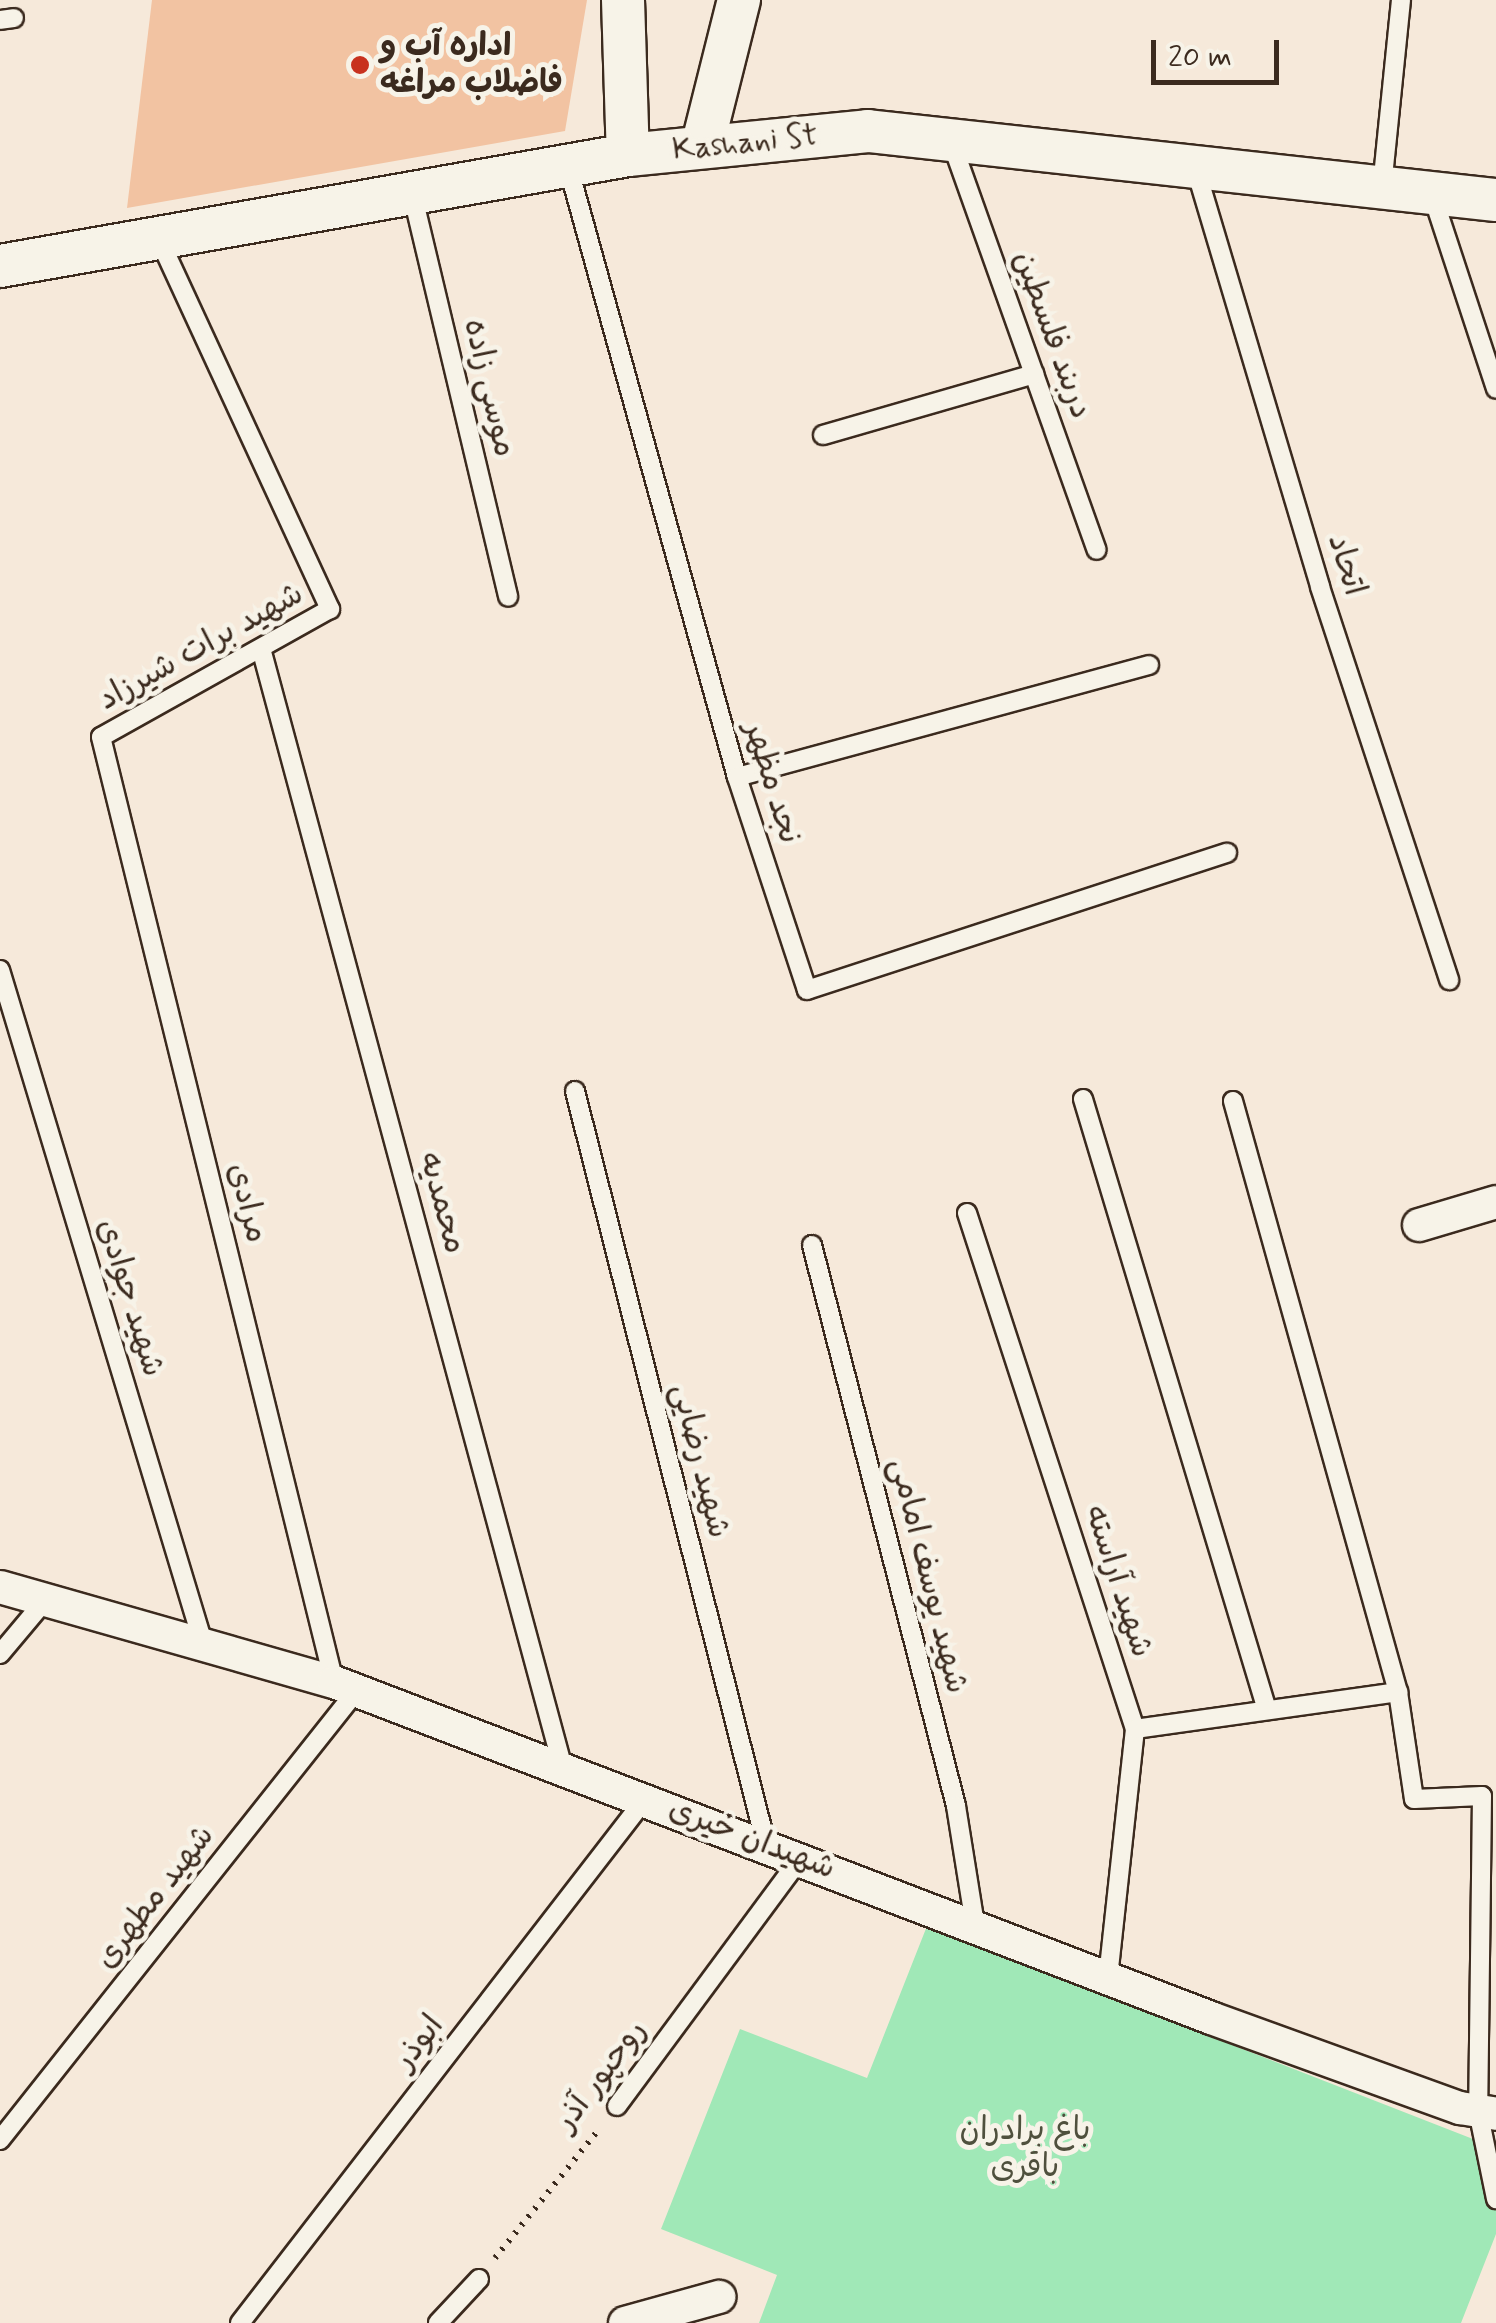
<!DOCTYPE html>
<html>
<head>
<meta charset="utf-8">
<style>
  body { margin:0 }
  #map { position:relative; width:1496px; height:2323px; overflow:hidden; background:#f6e9da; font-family:Mynerve,"Playpen Sans Arabic",sans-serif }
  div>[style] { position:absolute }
  .green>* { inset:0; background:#a0e8b7 }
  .building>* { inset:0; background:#f2c3a2 }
  .path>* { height:6px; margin-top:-3px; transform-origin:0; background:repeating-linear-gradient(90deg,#3b2a1e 0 2.5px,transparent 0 10.5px) }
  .roads { filter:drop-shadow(2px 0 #3b2a1e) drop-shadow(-2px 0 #3b2a1e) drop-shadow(0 2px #3b2a1e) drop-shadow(0 -2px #3b2a1e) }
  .service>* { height:18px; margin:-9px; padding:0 9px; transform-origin:9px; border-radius:9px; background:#f7f3e8 }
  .minor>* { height:32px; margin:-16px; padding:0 16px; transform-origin:16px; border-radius:16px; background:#f7f3e8 }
  .tertiary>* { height:42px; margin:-21px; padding:0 21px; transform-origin:21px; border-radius:21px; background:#f7f3e8 }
  .dots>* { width:28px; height:28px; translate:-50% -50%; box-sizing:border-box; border:5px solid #f7f3e8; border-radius:50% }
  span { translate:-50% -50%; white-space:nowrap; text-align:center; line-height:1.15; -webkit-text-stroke:10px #f7f3e8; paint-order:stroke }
  .poi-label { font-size:32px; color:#3b2a1e; font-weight:700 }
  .left { translate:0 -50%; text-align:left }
  .street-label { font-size:32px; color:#3b2a1e }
  .park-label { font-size:32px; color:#4f503d }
  .scale { position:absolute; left:1151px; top:40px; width:128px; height:45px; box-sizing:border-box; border:5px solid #3b2a1e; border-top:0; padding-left:12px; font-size:30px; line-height:35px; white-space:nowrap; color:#3b2a1e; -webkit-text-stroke:8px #f7f3e8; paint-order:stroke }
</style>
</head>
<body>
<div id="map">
  <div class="green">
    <div style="clip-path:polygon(927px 1926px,1496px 2148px,1496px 2234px,1461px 2323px,759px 2323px,777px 2275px,661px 2229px,740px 2029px,867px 2078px)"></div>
  </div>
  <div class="building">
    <div style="clip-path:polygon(152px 0,587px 0,565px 131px,127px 208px)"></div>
  </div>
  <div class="path">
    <div style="left:495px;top:2258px;width:167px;rotate:-51.1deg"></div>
  </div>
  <div class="roads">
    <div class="service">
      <div style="left:0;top:20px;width:14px;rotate:-8deg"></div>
      <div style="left:951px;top:141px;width:434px;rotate:70.4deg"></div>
      <div style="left:568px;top:166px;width:634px;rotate:74.54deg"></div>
      <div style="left:737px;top:777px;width:224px;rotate:71.8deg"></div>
      <div style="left:807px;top:990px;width:442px;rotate:-18.1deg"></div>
      <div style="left:1196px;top:170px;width:435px;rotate:73.4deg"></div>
      <div style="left:1320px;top:587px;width:414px;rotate:71.8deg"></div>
      <div style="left:1382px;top:187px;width:188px;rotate:-84.2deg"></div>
      <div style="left:412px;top:193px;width:415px;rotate:76.6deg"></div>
      <div style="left:1432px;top:194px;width:205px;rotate:71.8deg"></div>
      <div style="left:159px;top:239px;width:408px;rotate:65.2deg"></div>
      <div style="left:330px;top:609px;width:262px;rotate:150.8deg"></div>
      <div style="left:101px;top:737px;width:973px;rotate:76.15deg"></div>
      <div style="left:823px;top:435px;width:220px;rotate:-16.1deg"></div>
      <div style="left:262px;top:652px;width:1156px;rotate:74.91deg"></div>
      <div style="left:737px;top:777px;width:427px;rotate:-15.2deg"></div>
      <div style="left:0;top:970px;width:703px;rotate:73.21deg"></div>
      <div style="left:575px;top:1091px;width:777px;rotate:75.77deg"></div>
      <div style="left:1083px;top:1099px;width:638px;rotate:73.24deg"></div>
      <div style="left:1233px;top:1101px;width:614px;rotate:74.4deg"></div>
      <div style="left:967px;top:1213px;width:543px;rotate:71.97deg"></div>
      <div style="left:1135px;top:1729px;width:250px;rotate:96.2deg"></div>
      <div style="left:812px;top:1245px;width:579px;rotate:75.6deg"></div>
      <div style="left:956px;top:1806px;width:121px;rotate:80.9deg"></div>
      <div style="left:0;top:1654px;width:73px;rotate:-50deg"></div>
      <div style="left:1135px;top:1729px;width:266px;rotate:-8deg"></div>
      <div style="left:1398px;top:1692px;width:108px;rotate:81.5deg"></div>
      <div style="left:1414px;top:1799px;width:68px;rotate:-2.5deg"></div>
      <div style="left:1482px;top:1796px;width:315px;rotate:90.7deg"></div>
      <div style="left:1478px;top:2111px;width:90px;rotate:78.4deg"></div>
      <div style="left:617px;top:2106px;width:310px;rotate:-53.5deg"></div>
      <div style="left:0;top:2140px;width:574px;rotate:-51.57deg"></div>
      <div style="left:240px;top:2323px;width:662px;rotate:-52.3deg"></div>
      <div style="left:438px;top:2323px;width:60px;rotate:-47deg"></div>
    </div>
    <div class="minor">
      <div style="left:1419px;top:1225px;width:80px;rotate:-16.6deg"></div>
      <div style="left:0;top:1587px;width:347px;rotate:15.9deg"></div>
      <div style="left:334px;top:1682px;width:939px;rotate:20.96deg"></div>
      <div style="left:1211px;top:2018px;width:265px;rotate:19.9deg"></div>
      <div style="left:1460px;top:2108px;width:36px;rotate:9deg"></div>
      <div style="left:625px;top:2323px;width:98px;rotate:-15.5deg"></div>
    </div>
    <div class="tertiary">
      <div style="left:623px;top:0;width:155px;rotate:88.2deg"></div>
      <div style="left:702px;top:147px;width:152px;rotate:-75.9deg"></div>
      <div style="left:0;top:266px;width:638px;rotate:-10.02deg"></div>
      <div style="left:628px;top:155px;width:241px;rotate:-5.7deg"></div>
      <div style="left:868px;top:131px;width:632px;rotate:6.27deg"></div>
    </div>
  </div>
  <div class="dots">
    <div style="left:360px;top:65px;background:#c8321e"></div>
  </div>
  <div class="poi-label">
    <span class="left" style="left:380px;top:65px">اداره آب و<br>فاضلاب مراغه</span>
  </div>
  <div class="street-label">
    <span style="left:745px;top:143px;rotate:-6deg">Kashani St</span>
    <span style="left:1052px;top:335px;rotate:70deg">دربند فلسطین</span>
    <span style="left:489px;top:388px;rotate:77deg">موسی زاده</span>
    <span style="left:1346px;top:565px;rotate:73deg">اتحاد</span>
    <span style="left:201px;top:647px;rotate:-29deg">شهید برات شیرزاد</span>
    <span style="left:772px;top:783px;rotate:73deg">نجد مظهر</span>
    <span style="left:247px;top:1203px;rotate:76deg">مرادی</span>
    <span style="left:442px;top:1203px;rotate:75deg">محمدیه</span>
    <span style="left:130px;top:1298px;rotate:73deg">شهید جوادی</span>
    <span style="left:700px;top:1461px;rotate:76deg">شهید رضایی</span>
    <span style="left:928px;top:1576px;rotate:76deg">شهید یوسف امامی</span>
    <span style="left:1118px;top:1581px;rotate:72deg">شهید آراسته</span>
    <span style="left:752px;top:1839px;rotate:21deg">شهیدان خیری</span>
    <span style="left:155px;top:1897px;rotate:-52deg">شهید مطهری</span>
    <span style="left:419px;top:2043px;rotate:-52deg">ابوذر</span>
    <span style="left:601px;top:2076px;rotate:-53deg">روحپور آذر</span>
  </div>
  <div class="park-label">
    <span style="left:1025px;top:2149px">باغ برادران<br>باقری</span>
  </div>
  <div class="scale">20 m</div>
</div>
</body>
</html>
